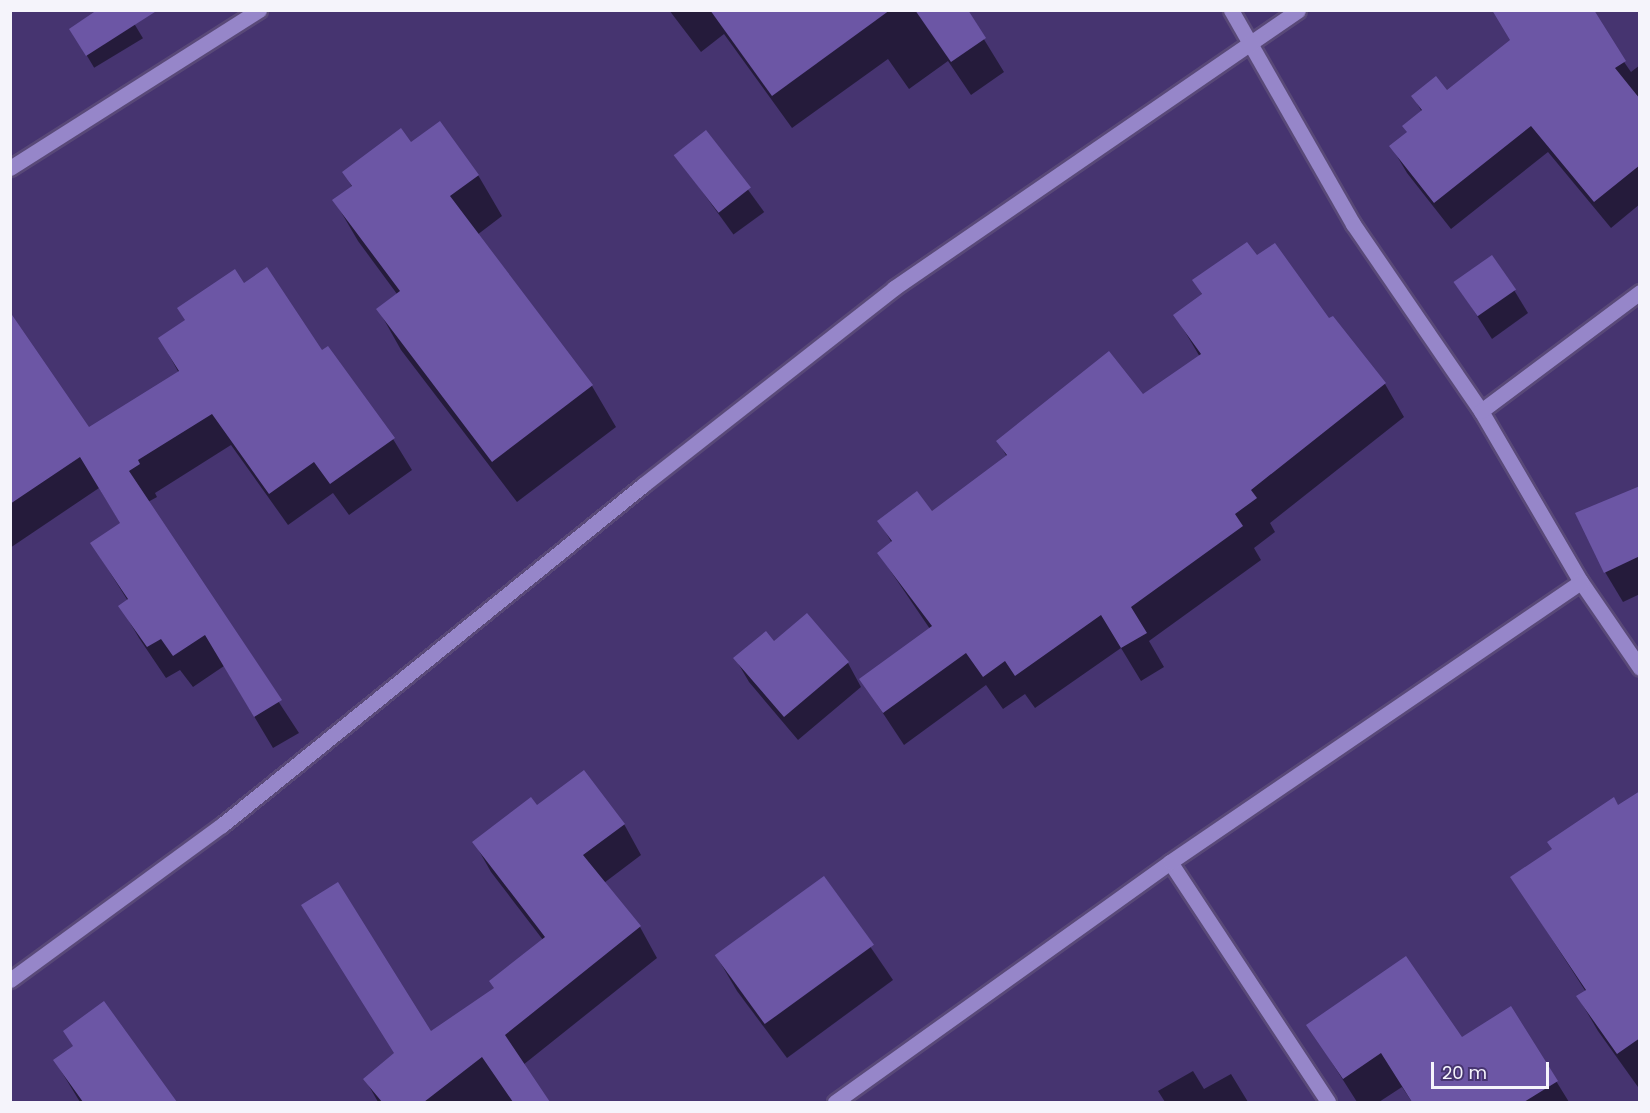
<!DOCTYPE html>
<html>
<head>
<meta charset="utf-8">
<style>
  body { margin:0 }
  #map { position:relative; width:1650px; height:1113px; overflow:hidden; background:#463470; font-family:Poppins,sans-serif }
  div>[style] { position:absolute }
  .shadow>* { inset:0; background:#0007; transform-origin:0 0 }
  .building>* { inset:0; background:#6c56a5; transform-origin:0 0 }
  .roads { filter:drop-shadow(2px 0 #594978) drop-shadow(-2px 0 #594978) drop-shadow(0 2px #594978) drop-shadow(0 -2px #594978) }
  .minor>* { height:15px; margin:-7.5px; padding:0 7.5px; transform-origin:7.5px; border-radius:7.5px; background:#9686c9 }
  span { translate:-50% -50%; white-space:nowrap; text-align:center; line-height:1.15; -webkit-text-stroke:4.5px #463470; paint-order:stroke }
  .frame { position:absolute; inset:0; border:12px solid #f5f4fb; pointer-events:none }
  .scale { position:absolute; left:1431px; top:1062px; width:118px; height:27px; box-sizing:border-box; border:3px solid #f5f4fb; border-top:0; padding-left:8px; font-size:18px; line-height:21px; white-space:nowrap; color:#f5f4fb; -webkit-text-stroke:4px #463470; paint-order:stroke }
</style>
</head>
<body>
<div id="map">
  <div class="shadow">
    <div style="left:126px;top:10px;width:33px;height:57px;rotate:59deg"></div>
    <div style="clip-path:polygon(669px 10px,966px 10px,1004px 72px,971px 95px,948px 61px,909px 89px,888px 59px,792px 128px,724px 34px,701px 52px)"></div>
    <div style="clip-path:polygon(1588px 10px,1631px 72px,1640px 65px,1640px 204px,1611px 228px,1548px 152px,1451px 229px,1407px 173px,1391px 146px,1408px 133px,1422px 112px,1413px 96px,1447px 92px)"></div>
    <div style="left:706px;top:132px;width:99px;height:38px;rotate:54deg"></div>
    <div style="clip-path:polygon(411px 144px,478px 175px,502px 216px,477px 235px,592px 386px,616px 427px,517px 502px,401px 350px,378px 309px,397px 294px,358px 241px,334px 200px,352px 187px,344px 172px)"></div>
    <div style="clip-path:polygon(1257px 258px,1329px 321px,1333px 318px,1385px 384px,1404px 417px,1270px 523px,1275px 532px,1254px 548px,1261px 560px,1149px 641px,1164px 667px,1141px 681px,1121px 648px,1035px 708px,1025px 694px,1003px 709px,986px 685px,904px 745px,861px 680px,930px 629px,879px 554px,892px 543px,879px 521px,932px 513px,1007px 457px,998px 441px,1143px 396px,1200px 357px,1175px 315px,1203px 296px,1194px 281px)"></div>
    <div style="clip-path:polygon(1456px 283px,1514px 290px,1528px 313px,1492px 339px)"></div>
    <div style="clip-path:polygon(243px 285px,321px 352px,393px 439px,412px 470px,349px 515px,333px 493px,288px 525px,231px 445px,155px 493px,157px 497px,148px 502px,299px 733px,273px 748px,224px 666px,193px 687px,180px 670px,166px 678px,139px 638px,120px 606px,128px 601px,92px 544px,121px 524px,99px 488px,10px 548px,10px 342px,89px 429px,179px 373px,160px 339px)"></div>
    <div style="clip-path:polygon(1640px 490px,1640px 594px,1623px 602px,1605px 572px)"></div>
    <div style="clip-path:polygon(807px 615px,848px 663px,861px 687px,798px 740px,749px 682px,735px 658px,774px 643px)"></div>
    <div style="clip-path:polygon(1640px 799px,1640px 1086px,1638px 1087px,1598px 1031px,1578px 997px,1586px 992px,1512px 877px,1618px 807px)"></div>
    <div style="clip-path:polygon(537px 807px,624px 824px,641px 855px,604px 883px,640px 927px,657px 958px,523px 1065px,548px 1102px,378px 1102px,365px 1079px,495px 989px,543px 940px,491px 872px,474px 842px)"></div>
    <div style="clip-path:polygon(824px 879px,893px 980px,787px 1058px,737px 991px,717px 957px)"></div>
    <div style="clip-path:polygon(1511px 1008px,1569px 1102px,1412px 1102px,1402px 1087px,1379px 1102px,1357px 1102px,1308px 1025px,1461px 1039px)"></div>
    <div style="clip-path:polygon(65px 1032px,171px 1097px,174px 1102px,80px 1102px,55px 1061px,74px 1047px)"></div>
    <div style="clip-path:polygon(1193px 1071px,1204px 1089px,1231px 1074px,1248px 1102px,1165px 1102px,1158px 1091px)"></div>
  </div>
  <div class="building">
    <div style="clip-path:polygon(97px 10px,158px 10px,86px 56px,69px 29px)"></div>
    <div style="clip-path:polygon(710px 10px,890px 10px,772px 96px)"></div>
    <div style="clip-path:polygon(915px 10px,968px 10px,986px 38px,951px 62px)"></div>
    <div style="clip-path:polygon(1492px 10px,1594px 10px,1626px 61px,1615px 68px,1640px 99px,1640px 165px,1594px 202px,1531px 126px,1434px 203px,1389px 146px,1407px 132px,1402px 126px,1422px 110px,1411px 96px,1436px 76px,1447px 90px,1510px 40px)"></div>
    <div style="clip-path:polygon(440px 121px,479px 175px,450px 196px,593px 385px,492px 462px,376px 309px,400px 291px,332px 200px,352px 186px,342px 172px,401px 128px,411px 142px)"></div>
    <div style="left:706px;top:130px;width:73px;height:41px;rotate:52deg"></div>
    <div style="clip-path:polygon(1247px 242px,1257px 255px,1275px 243px,1329px 318px,1333px 316px,1386px 383px,1251px 490px,1257px 498px,1235px 514px,1243px 526px,1131px 607px,1147px 633px,1121px 648px,1101px 615px,1015px 676px,1005px 661px,983px 677px,966px 653px,883px 713px,859px 679px,932px 626px,877px 553px,892px 541px,877px 521px,917px 491px,932px 511px,1007px 455px,996px 441px,1109px 351px,1143px 394px,1201px 354px,1173px 315px,1202px 294px,1192px 280px)"></div>
    <div style="left:1492px;top:255px;width:42px;height:47px;rotate:55deg"></div>
    <div style="clip-path:polygon(267px 267px,322px 350px,328px 346px,395px 438px,330px 484px,314px 462px,269px 494px,212px 414px,138px 460px,140px 464px,129px 471px,282px 700px,254px 717px,205px 635px,173px 656px,161px 639px,147px 647px,118px 606px,128px 599px,90px 543px,120px 523px,80px 457px,10px 504px,10px 312px,89px 427px,179px 371px,158px 338px,185px 320px,177px 308px,235px 269px,244px 283px)"></div>
    <div style="clip-path:polygon(1640px 486px,1640px 556px,1604px 573px,1575px 513px)"></div>
    <div style="clip-path:polygon(807px 613px,849px 662px,784px 717px,733px 658px,766px 631px,774px 641px)"></div>
    <div style="clip-path:polygon(584px 770px,625px 824px,583px 855px,641px 926px,505px 1035px,550px 1102px,513px 1102px,482px 1057px,424px 1102px,382px 1102px,363px 1079px,394px 1053px,301px 905px,338px 882px,431px 1031px,494px 988px,489px 981px,545px 937px,472px 842px,531px 797px,537px 805px)"></div>
    <div style="clip-path:polygon(1640px 791px,1640px 1038px,1617px 1054px,1576px 996px,1586px 990px,1510px 877px,1552px 849px,1547px 842px,1614px 797px,1618px 805px)"></div>
    <div style="left:824px;top:876px;width:85px;height:135px;rotate:54deg"></div>
    <div style="clip-path:polygon(1406px 956px,1462px 1037px,1511px 1006px,1558px 1081px,1524px 1102px,1412px 1102px,1381px 1053px,1343px 1079px,1306px 1025px)"></div>
    <div style="clip-path:polygon(104px 1001px,177px 1102px,83px 1102px,53px 1060px,73px 1046px,63px 1031px)"></div>
  </div>
  <div class="roads">
    <div class="minor">
      <div style="left:1231px;top:10px;width:246px;rotate:60.3deg"></div>
      <div style="left:1353px;top:224px;width:227px;rotate:55.6deg"></div>
      <div style="left:1481px;top:411px;width:198px;rotate:59.7deg"></div>
      <div style="left:1581px;top:582px;width:104px;rotate:55.5deg"></div>
      <div style="left:10px;top:168px;width:295px;rotate:-32.4deg"></div>
      <div style="left:1481px;top:411px;width:199px;rotate:-36.8deg"></div>
      <div style="left:1170px;top:862px;width:287px;rotate:56.6deg"></div>
      <div style="left:10px;top:980px;width:263px;rotate:-36.2deg"></div>
      <div style="left:222px;top:825px;width:541px;rotate:-38.92deg"></div>
      <div style="left:643px;top:485px;width:319px;rotate:-38.1deg"></div>
      <div style="left:894px;top:288px;width:490px;rotate:-34.5deg"></div>
      <div style="left:835px;top:1102px;width:412px;rotate:-35.6deg"></div>
      <div style="left:1170px;top:862px;width:497px;rotate:-34.3deg"></div>
    </div>
  </div>
  <div class="frame"></div>
  <div class="scale">20 m</div>
</div>
</body>
</html>
